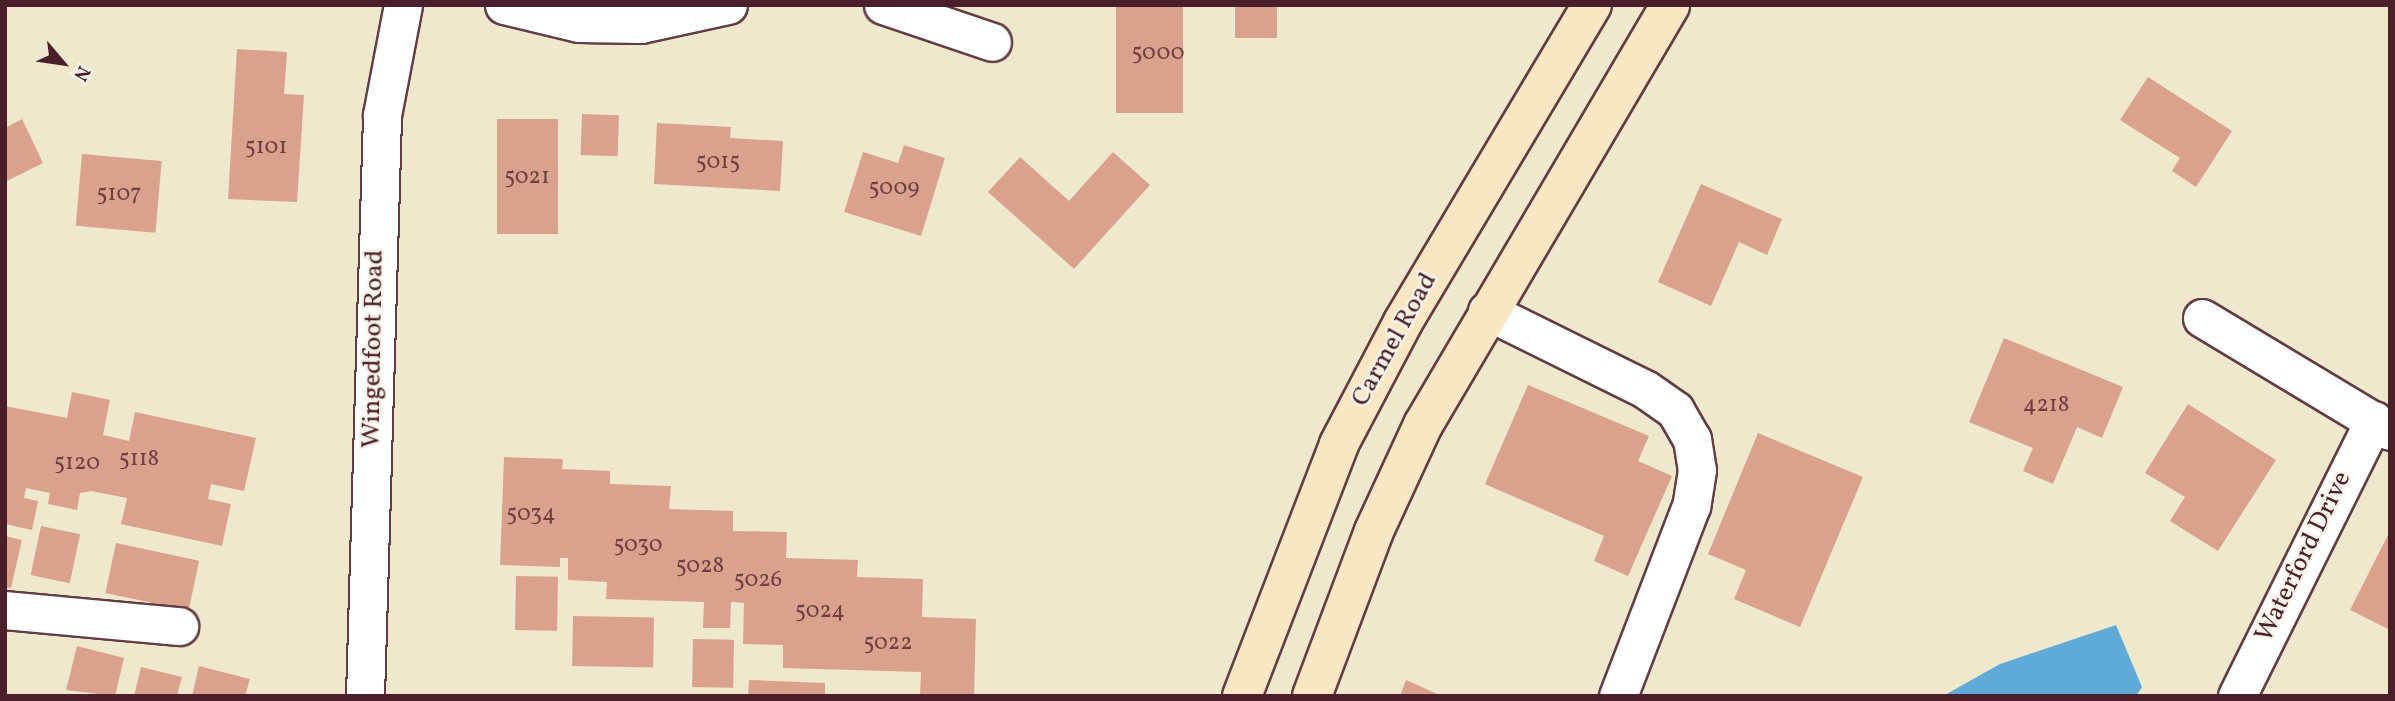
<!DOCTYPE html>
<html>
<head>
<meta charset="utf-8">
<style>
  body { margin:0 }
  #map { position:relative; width:2395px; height:701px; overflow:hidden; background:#eee8cd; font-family:Vollkorn,serif }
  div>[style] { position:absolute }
  .water>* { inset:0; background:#60aad7 }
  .building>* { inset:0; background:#daa28d; transform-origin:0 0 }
  .roads { filter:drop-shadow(2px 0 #633d43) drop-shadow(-2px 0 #633d43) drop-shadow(0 2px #633d43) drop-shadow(0 -2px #633d43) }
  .minor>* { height:37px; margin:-18.5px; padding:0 18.5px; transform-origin:18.5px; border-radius:18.5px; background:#fff }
  .secondary>* { height:38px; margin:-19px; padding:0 19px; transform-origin:19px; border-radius:19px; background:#f9e7c3 }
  span { translate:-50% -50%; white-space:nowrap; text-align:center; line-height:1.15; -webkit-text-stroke:5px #f7f3e8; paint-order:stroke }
  .number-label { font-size:23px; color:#6e4044 }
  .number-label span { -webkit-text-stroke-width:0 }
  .street-label { font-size:26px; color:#4a1f2b }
  .frame { position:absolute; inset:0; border:7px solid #4a1f2b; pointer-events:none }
  .north { position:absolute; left:28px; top:28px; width:70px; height:70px; -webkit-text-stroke:5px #f7f3e8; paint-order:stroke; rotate:119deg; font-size:19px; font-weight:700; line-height:28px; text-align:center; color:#4a1f2b }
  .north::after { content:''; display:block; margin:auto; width:24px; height:32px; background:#4a1f2b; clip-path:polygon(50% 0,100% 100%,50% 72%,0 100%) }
</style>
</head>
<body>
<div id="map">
  <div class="water">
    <div style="clip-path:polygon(2116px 625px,2142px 687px,2136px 696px,1943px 696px,2000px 664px)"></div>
  </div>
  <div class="building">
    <div style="left:1116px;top:5px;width:67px;height:108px"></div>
    <div style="left:1235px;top:5px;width:42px;height:33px"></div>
    <div style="clip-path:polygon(237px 49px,287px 52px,284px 94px,304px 95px,297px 202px,228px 199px)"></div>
    <div style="clip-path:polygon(2148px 77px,2232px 131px,2196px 187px,2172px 171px,2180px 158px,2120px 120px)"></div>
    <div style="left:582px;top:114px;width:37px;height:41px;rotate:2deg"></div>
    <div style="clip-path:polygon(22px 119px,43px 163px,5px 182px,5px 128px)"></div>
    <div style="left:497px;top:119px;width:61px;height:115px"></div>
    <div style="clip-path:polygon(657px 123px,731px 127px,730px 138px,783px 141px,780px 191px,654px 184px)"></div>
    <div style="clip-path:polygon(904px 145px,945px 158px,921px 236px,844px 212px,863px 152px,898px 163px)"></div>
    <div style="clip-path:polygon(1113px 152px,1150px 185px,1074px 269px,988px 192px,1020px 157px,1069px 201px)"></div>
    <div style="left:82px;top:154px;width:80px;height:72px;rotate:5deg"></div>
    <div style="clip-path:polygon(1701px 184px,1782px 219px,1767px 255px,1739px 242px,1711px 306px,1658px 282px)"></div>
    <div style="clip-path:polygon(2004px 338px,2123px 387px,2102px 438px,2077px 427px,2053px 484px,2023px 471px,2033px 448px,1969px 422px)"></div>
    <div style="clip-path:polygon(1528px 385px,1649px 436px,1638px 461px,1672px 476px,1628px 576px,1594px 561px,1604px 536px,1485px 484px)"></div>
    <div style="clip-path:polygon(72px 392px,110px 400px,103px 435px,129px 441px,135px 412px,256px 438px,244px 491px,211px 484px,208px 499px,231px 504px,222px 546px,121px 524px,127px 498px,91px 491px,80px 493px,77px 510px,48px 504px,50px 493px,26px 488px,24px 498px,38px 501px,32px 530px,5px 524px,5px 406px,67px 418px)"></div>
    <div style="clip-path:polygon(2188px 404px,2276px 460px,2218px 551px,2170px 521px,2185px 497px,2145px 473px)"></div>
    <div style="clip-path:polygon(1758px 433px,1863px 477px,1800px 627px,1734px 599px,1746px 570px,1708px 554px)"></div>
    <div style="clip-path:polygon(504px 457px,563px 459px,562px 469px,610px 471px,610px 484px,671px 486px,669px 509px,733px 511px,733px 531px,787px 532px,786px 558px,858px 560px,857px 577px,923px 579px,922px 617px,976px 619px,974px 696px,920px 696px,921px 672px,783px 668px,783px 645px,743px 644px,744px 603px,731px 602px,730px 628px,703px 628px,704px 602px,606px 599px,607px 582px,568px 580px,568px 558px,560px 558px,560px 567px,500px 565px)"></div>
    <div style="left:41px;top:526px;width:40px;height:50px;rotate:12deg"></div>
    <div style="clip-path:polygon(2390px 531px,2390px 630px,2350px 610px)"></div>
    <div style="clip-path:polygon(5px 536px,22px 540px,11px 588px,5px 587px)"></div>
    <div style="left:116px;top:543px;width:85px;height:51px;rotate:12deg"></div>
    <div style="left:516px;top:576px;width:42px;height:54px;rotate:1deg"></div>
    <div style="left:573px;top:616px;width:81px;height:50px;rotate:1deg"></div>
    <div style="left:693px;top:639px;width:41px;height:48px;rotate:1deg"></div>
    <div style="clip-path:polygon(77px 646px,124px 658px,115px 696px,66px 690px)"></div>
    <div style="clip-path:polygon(199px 666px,250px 679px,245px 696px,192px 696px)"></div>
    <div style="clip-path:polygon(141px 667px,182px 677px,177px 696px,134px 696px)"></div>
    <div style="clip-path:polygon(749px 680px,825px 683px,825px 696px,748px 696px)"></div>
    <div style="clip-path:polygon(1406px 680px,1442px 696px,1400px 696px)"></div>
  </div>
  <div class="roads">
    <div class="minor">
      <div style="left:504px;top:5px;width:77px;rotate:13.5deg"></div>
      <div style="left:579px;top:23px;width:62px;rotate:0.9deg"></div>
      <div style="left:641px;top:24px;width:89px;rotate:-12.3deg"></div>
      <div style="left:883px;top:5px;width:115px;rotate:18.7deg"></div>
      <div style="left:1487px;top:311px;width:176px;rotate:26.3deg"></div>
      <div style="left:1645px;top:389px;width:37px;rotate:35deg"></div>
      <div style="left:1675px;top:410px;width:34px;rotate:60deg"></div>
      <div style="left:1692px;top:439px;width:31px;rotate:81deg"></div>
      <div style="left:1697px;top:470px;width:36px;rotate:99deg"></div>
      <div style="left:1691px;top:506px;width:204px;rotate:111deg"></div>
      <div style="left:2202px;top:318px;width:219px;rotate:31deg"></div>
      <div style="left:5px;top:610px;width:175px;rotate:5.3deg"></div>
      <div style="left:365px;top:696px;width:581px;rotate:-88.32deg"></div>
      <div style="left:382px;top:115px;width:112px;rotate:-79.2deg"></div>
      <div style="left:2237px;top:696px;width:308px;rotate:-63.6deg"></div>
    </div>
    <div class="secondary">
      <div style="left:1242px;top:696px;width:270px;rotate:-68.9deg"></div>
      <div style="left:1339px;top:444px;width:138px;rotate:-62.3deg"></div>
      <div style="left:1403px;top:322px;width:369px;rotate:-59.2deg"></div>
      <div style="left:1312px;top:696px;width:176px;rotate:-69.4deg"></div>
      <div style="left:1374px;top:531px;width:117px;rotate:-65.2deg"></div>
      <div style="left:1423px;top:425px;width:487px;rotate:-59.5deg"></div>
    </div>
  </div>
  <div class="number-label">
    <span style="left:1158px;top:53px">5000</span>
    <span style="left:266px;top:147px">5101</span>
    <span style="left:718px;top:162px">5015</span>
    <span style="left:527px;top:177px">5021</span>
    <span style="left:894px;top:188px">5009</span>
    <span style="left:119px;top:194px">5107</span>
    <span style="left:2046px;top:405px">4218</span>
    <span style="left:139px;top:459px">5118</span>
    <span style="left:77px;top:463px">5120</span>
    <span style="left:531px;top:514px">5034</span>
    <span style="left:638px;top:545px">5030</span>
    <span style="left:700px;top:566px">5028</span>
    <span style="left:758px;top:580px">5026</span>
    <span style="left:820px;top:611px">5024</span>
    <span style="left:888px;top:643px">5022</span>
  </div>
  <div class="street-label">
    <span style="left:1395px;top:340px;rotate:-61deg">Carmel Road</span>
    <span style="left:374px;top:349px;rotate:-89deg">Wingedfoot Road</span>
    <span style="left:2304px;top:557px;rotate:-64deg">Waterford Drive</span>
  </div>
  <div class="frame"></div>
  <div class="north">N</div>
</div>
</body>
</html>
